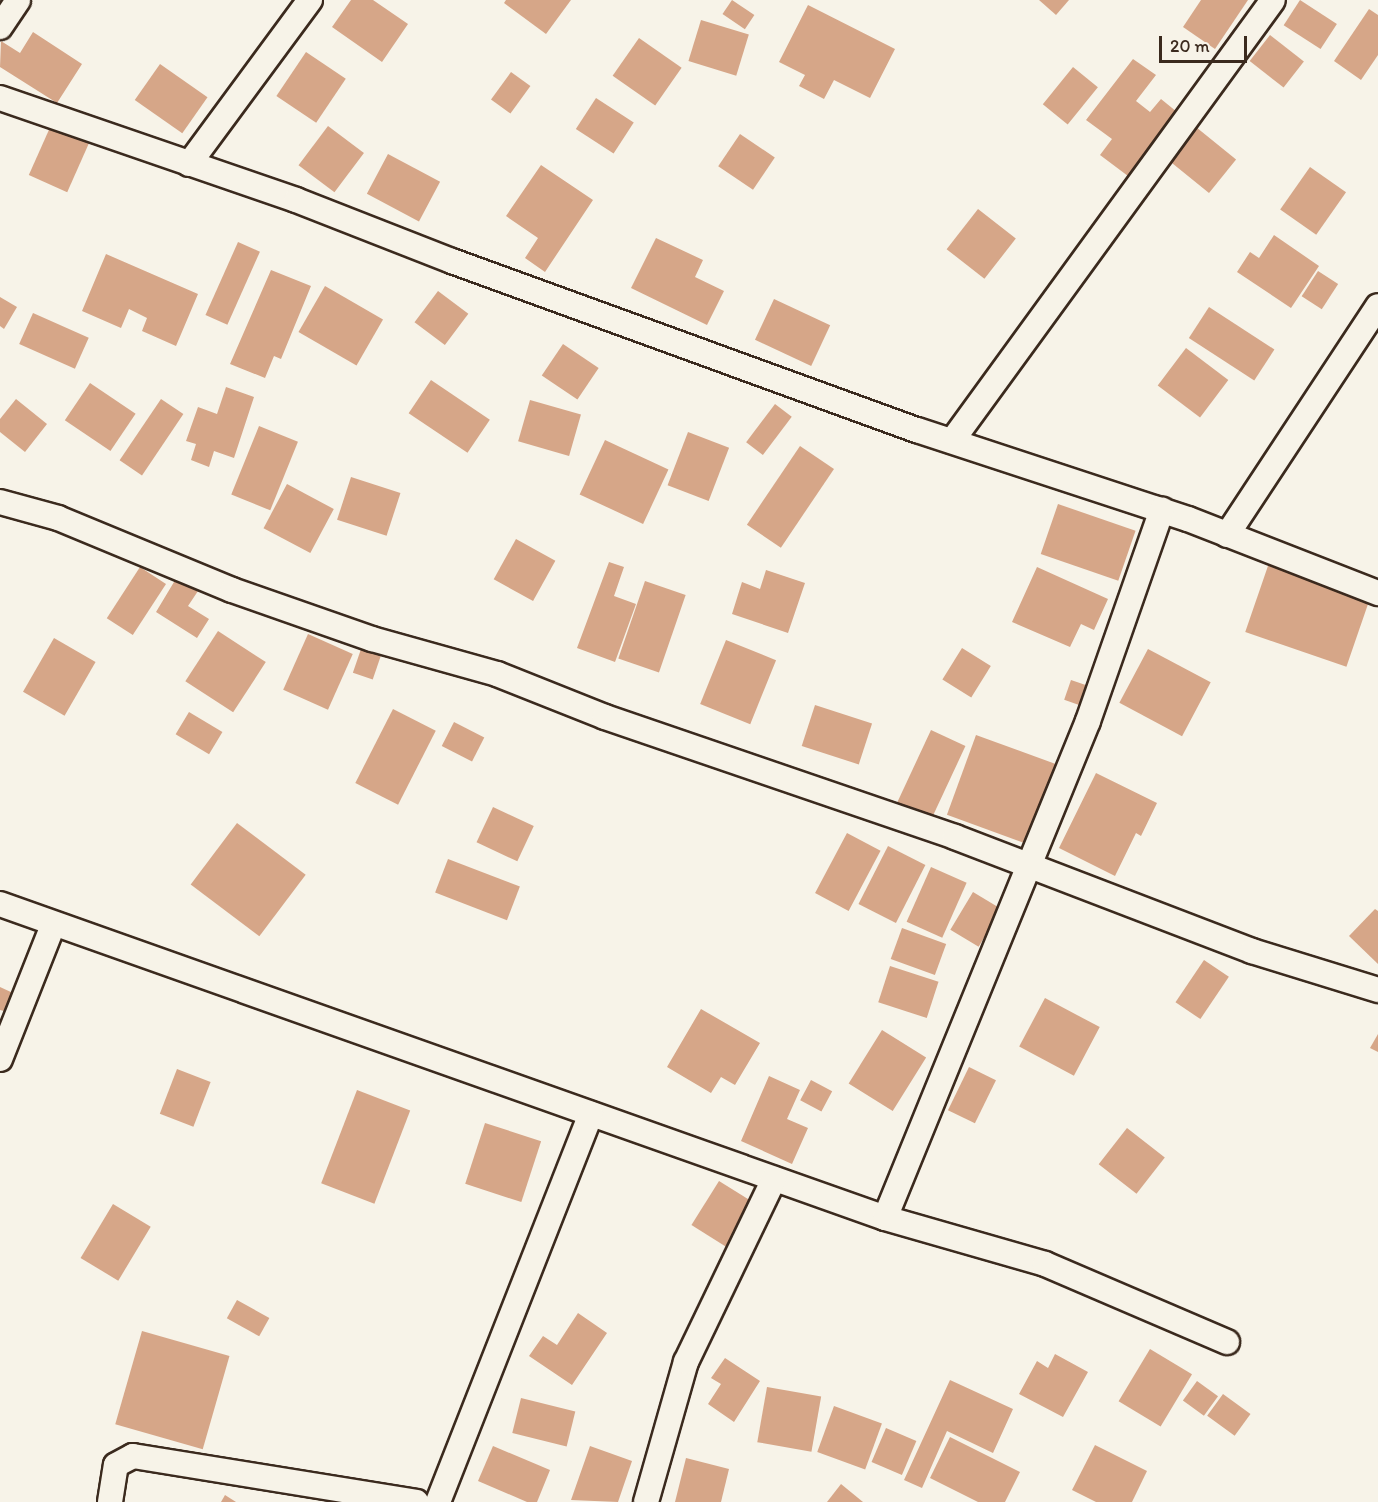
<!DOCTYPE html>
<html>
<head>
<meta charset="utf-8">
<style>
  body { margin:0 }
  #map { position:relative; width:1378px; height:1502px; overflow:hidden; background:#f7f3e8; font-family:Itim,sans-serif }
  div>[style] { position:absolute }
  .building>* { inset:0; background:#d6a688; transform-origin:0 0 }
  .roads { filter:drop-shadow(2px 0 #3b2a1e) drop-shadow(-2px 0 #3b2a1e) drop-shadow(0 2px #3b2a1e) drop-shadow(0 -2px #3b2a1e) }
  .minor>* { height:24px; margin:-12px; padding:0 12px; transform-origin:12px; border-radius:12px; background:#f7f3e8 }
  span { translate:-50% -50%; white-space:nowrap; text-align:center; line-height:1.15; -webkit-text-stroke:4.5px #f7f3e8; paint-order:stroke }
  .scale { position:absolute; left:1159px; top:36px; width:88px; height:27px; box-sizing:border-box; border:3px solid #3b2a1e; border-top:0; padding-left:8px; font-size:18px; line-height:21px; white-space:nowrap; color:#3b2a1e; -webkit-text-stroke:4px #f7f3e8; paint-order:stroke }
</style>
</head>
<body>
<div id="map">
  <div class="building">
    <div style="clip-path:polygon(351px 0,373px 0,408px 24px,382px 62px,332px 27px)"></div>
    <div style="clip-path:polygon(506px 0,571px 0,546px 34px,504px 3px)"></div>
    <div style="left:732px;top:0;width:27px;height:17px;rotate:34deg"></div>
    <div style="clip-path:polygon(1039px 0,1069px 0,1056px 15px)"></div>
    <div style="clip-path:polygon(1201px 0,1248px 0,1215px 49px,1183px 27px)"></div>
    <div style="left:1300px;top:0;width:44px;height:30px;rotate:33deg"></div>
    <div style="clip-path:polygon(808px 5px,895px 49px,870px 98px,834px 80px,824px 99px,799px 86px,805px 75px,779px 62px)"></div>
    <div style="clip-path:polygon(1369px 9px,1378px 15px,1378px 55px,1361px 80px,1334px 61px)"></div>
    <div style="left:701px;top:20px;width:50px;height:43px;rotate:17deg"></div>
    <div style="clip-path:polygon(33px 32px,82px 64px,57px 103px,0 67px,1px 41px,20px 53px)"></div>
    <div style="left:1270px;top:35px;width:43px;height:33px;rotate:38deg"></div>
    <div style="left:639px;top:38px;width:52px;height:46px;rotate:35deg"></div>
    <div style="left:306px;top:52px;width:48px;height:53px;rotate:34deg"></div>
    <div style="clip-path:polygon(1133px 59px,1156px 75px,1136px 101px,1150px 112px,1161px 99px,1177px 112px,1128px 176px,1100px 155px,1112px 139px,1086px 120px)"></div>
    <div style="left:160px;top:64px;width:58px;height:44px;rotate:35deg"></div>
    <div style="left:1073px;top:67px;width:32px;height:48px;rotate:39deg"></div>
    <div style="left:511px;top:72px;width:24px;height:34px;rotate:36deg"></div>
    <div style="left:596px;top:98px;width:45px;height:37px;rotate:33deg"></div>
    <div style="left:52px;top:123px;width:42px;height:57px;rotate:24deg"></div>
    <div style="left:1191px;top:123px;width:58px;height:43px;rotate:39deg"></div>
    <div style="left:328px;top:126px;width:45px;height:49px;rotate:37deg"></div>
    <div style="left:740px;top:134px;width:42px;height:39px;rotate:34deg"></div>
    <div style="left:388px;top:154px;width:59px;height:45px;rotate:28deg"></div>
    <div style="clip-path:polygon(541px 165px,593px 200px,545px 272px,525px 258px,538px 238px,506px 216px)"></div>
    <div style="left:1310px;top:167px;width:44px;height:52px;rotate:35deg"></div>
    <div style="left:978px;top:209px;width:48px;height:51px;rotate:38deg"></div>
    <div style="clip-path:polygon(1274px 235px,1319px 266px,1291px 308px,1237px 272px,1250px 252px,1259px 258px)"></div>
    <div style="clip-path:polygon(656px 238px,703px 260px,695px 277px,724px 291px,707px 325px,631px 288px)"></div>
    <div style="left:238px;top:242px;width:24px;height:80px;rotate:24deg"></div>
    <div style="clip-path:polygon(106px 254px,198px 294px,176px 346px,142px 331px,147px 318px,129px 309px,121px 328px,82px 311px)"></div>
    <div style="clip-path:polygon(271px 270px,311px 286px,281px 359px,274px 356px,265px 378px,230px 364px)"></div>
    <div style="left:1318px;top:271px;width:24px;height:30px;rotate:33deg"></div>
    <div style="left:325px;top:286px;width:67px;height:53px;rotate:30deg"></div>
    <div style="left:438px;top:291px;width:38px;height:39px;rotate:37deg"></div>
    <div style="clip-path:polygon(0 297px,17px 307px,4px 329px,0 326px)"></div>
    <div style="left:774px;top:299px;width:62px;height:45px;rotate:25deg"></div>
    <div style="left:1209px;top:307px;width:78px;height:37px;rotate:33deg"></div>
    <div style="left:33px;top:313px;width:61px;height:34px;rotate:24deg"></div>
    <div style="left:563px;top:344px;width:43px;height:38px;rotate:34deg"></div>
    <div style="left:1186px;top:348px;width:53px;height:47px;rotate:37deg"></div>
    <div style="left:431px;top:380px;width:71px;height:40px;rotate:34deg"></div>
    <div style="left:90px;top:383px;width:55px;height:45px;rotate:34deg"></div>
    <div style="clip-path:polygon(226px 387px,254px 397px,234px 458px,214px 451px,209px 467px,191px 460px,196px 444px,186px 441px,198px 407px,217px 414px)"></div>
    <div style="clip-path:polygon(16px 399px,47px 424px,25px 452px,0 432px,0 419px)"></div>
    <div style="left:161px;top:399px;width:27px;height:74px;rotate:34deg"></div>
    <div style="left:530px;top:400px;width:53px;height:43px;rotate:16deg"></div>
    <div style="left:775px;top:404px;width:21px;height:48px;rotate:37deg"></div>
    <div style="left:259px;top:426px;width:42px;height:74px;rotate:22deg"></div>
    <div style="left:688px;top:432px;width:44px;height:57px;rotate:21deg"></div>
    <div style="left:605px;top:440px;width:70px;height:60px;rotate:25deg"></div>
    <div style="left:800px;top:446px;width:41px;height:95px;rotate:34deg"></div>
    <div style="left:351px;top:477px;width:52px;height:45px;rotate:18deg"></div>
    <div style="left:287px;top:484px;width:53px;height:50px;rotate:28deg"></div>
    <div style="left:1058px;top:504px;width:82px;height:53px;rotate:19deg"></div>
    <div style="left:516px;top:539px;width:45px;height:46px;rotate:29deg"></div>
    <div style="clip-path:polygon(609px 562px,624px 567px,614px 596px,636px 604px,615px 662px,577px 648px)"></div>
    <div style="left:1269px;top:563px;width:107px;height:73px;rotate:19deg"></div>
    <div style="left:140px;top:567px;width:31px;height:61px;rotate:33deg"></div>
    <div style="clip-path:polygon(1037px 567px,1108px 599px,1094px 630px,1081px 624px,1070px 647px,1012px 622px)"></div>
    <div style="clip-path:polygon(766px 570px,805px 583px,788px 633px,732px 614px,742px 582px,760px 589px)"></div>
    <div style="clip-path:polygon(177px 577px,198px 591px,188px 606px,209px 619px,197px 638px,156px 612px)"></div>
    <div style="left:645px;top:581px;width:43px;height:82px;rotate:19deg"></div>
    <div style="left:218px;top:631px;width:57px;height:60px;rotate:33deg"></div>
    <div style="left:308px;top:634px;width:49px;height:61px;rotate:24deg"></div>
    <div style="left:54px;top:638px;width:48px;height:62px;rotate:30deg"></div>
    <div style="left:726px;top:640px;width:54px;height:69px;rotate:22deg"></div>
    <div style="left:962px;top:648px;width:34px;height:37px;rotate:32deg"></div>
    <div style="left:361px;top:649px;width:21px;height:25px;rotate:19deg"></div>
    <div style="left:1148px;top:649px;width:71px;height:61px;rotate:28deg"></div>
    <div style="left:1071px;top:680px;width:24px;height:21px;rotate:19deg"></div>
    <div style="left:815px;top:705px;width:60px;height:43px;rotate:18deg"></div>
    <div style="left:393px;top:709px;width:48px;height:83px;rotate:27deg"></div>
    <div style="left:189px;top:712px;width:39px;height:26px;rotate:31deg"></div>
    <div style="left:454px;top:722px;width:34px;height:27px;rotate:27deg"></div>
    <div style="left:931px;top:730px;width:38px;height:80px;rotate:25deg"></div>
    <div style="left:976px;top:735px;width:92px;height:85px;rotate:20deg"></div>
    <div style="clip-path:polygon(1096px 773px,1157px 803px,1141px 836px,1136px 833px,1115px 876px,1059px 848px)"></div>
    <div style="left:493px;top:807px;width:45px;height:39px;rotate:25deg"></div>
    <div style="left:237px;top:823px;width:86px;height:77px;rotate:37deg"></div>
    <div style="left:847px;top:833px;width:38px;height:68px;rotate:28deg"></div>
    <div style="left:888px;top:846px;width:42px;height:65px;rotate:27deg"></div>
    <div style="left:448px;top:859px;width:77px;height:36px;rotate:21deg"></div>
    <div style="left:931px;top:867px;width:39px;height:60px;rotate:24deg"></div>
    <div style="left:973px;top:892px;width:33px;height:44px;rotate:31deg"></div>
    <div style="clip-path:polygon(1375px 909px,1378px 911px,1378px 964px,1349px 936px)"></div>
    <div style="left:902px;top:928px;width:47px;height:33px;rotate:20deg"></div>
    <div style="left:1204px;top:960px;width:30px;height:51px;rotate:34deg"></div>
    <div style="left:890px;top:966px;width:51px;height:38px;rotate:18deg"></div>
    <div style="clip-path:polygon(0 987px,13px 993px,4px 1011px,0 1010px)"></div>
    <div style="left:1045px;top:998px;width:62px;height:55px;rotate:28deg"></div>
    <div style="clip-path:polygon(701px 1009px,760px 1043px,735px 1085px,721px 1077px,711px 1093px,667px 1067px)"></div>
    <div style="left:882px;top:1030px;width:52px;height:63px;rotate:32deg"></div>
    <div style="clip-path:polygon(1378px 1034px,1378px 1052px,1370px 1048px)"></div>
    <div style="left:969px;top:1067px;width:30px;height:48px;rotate:26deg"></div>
    <div style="left:177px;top:1069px;width:36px;height:48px;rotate:21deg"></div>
    <div style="clip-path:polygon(769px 1076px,800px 1090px,787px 1119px,808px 1128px,792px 1164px,741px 1141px)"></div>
    <div style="left:811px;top:1080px;width:24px;height:23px;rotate:28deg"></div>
    <div style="left:357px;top:1090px;width:57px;height:100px;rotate:21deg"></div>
    <div style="left:485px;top:1123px;width:59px;height:64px;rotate:18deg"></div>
    <div style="left:1127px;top:1128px;width:48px;height:46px;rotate:38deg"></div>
    <div style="left:719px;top:1181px;width:45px;height:52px;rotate:32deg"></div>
    <div style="left:113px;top:1204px;width:44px;height:63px;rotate:31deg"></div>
    <div style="left:237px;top:1300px;width:37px;height:21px;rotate:29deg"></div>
    <div style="clip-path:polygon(578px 1313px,607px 1333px,572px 1385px,529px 1356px,543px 1336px,557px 1345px)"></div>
    <div style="left:142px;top:1331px;width:91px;height:97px;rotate:16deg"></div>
    <div style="left:1150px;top:1349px;width:49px;height:61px;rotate:31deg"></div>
    <div style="clip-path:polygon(1055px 1354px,1088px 1372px,1063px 1417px,1019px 1394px,1037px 1361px,1048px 1368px)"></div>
    <div style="clip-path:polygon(725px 1358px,760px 1381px,734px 1422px,708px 1404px,721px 1384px,711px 1378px)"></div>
    <div style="clip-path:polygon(950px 1380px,1013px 1409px,993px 1453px,947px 1431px,922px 1488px,904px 1480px)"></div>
    <div style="left:1197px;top:1381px;width:26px;height:24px;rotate:36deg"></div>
    <div style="left:767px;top:1387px;width:55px;height:56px;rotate:10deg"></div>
    <div style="left:1223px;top:1394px;width:34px;height:27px;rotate:36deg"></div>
    <div style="left:521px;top:1398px;width:56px;height:36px;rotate:14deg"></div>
    <div style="left:834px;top:1406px;width:51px;height:49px;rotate:20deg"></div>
    <div style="left:886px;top:1428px;width:33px;height:37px;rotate:23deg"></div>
    <div style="clip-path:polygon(950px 1437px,1020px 1472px,1005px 1502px,978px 1502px,930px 1478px)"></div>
    <div style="clip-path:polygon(1095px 1445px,1147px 1471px,1132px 1502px,1096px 1502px,1072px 1490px)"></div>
    <div style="clip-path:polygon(493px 1446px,550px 1470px,537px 1502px,527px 1502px,478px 1481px)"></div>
    <div style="clip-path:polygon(590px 1446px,632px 1461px,618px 1502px,571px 1500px)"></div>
    <div style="clip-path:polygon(686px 1458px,729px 1469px,721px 1502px,675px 1502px)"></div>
    <div style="clip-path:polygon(841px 1484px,863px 1502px,827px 1502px)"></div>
    <div style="clip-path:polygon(225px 1495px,236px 1502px,221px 1502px)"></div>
  </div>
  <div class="roads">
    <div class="minor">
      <div style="left:0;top:27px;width:32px;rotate:-56deg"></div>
      <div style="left:0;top:98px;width:313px;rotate:19deg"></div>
      <div style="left:296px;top:200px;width:168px;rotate:21.4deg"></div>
      <div style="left:452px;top:261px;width:495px;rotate:20deg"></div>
      <div style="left:917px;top:430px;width:285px;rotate:18.2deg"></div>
      <div style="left:1188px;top:519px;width:204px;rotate:21.3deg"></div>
      <div style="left:189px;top:164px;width:204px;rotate:-53.6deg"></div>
      <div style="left:952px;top:441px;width:545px;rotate:-53.95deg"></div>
      <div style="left:0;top:502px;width:60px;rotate:15.4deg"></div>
      <div style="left:58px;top:518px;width:188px;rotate:22.5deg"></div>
      <div style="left:232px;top:590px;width:148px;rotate:19.3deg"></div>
      <div style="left:372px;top:639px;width:130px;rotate:15.6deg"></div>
      <div style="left:497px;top:674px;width:116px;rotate:21.7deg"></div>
      <div style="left:605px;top:717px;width:370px;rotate:18.9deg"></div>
      <div style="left:955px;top:837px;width:318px;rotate:21deg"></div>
      <div style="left:1252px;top:951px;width:132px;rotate:17.2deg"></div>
      <div style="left:1227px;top:535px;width:274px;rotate:-56.6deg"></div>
      <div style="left:0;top:904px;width:939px;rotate:19.53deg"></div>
      <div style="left:885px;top:1218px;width:166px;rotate:16deg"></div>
      <div style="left:1045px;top:1264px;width:198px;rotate:23.2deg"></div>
      <div style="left:0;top:1059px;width:144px;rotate:-68.4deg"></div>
      <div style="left:885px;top:1218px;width:537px;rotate:-67.78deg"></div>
      <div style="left:1088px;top:721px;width:224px;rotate:-70.7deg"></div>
      <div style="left:110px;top:1502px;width:37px;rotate:-81deg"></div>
      <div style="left:116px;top:1465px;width:19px;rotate:-28deg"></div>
      <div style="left:133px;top:1456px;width:287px;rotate:9.2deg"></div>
      <div style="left:438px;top:1502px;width:417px;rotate:-68.5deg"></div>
      <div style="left:646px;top:1502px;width:146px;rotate:-74.1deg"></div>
      <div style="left:686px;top:1362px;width:203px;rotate:-64.3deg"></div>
    </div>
  </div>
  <div class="scale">20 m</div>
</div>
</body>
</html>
